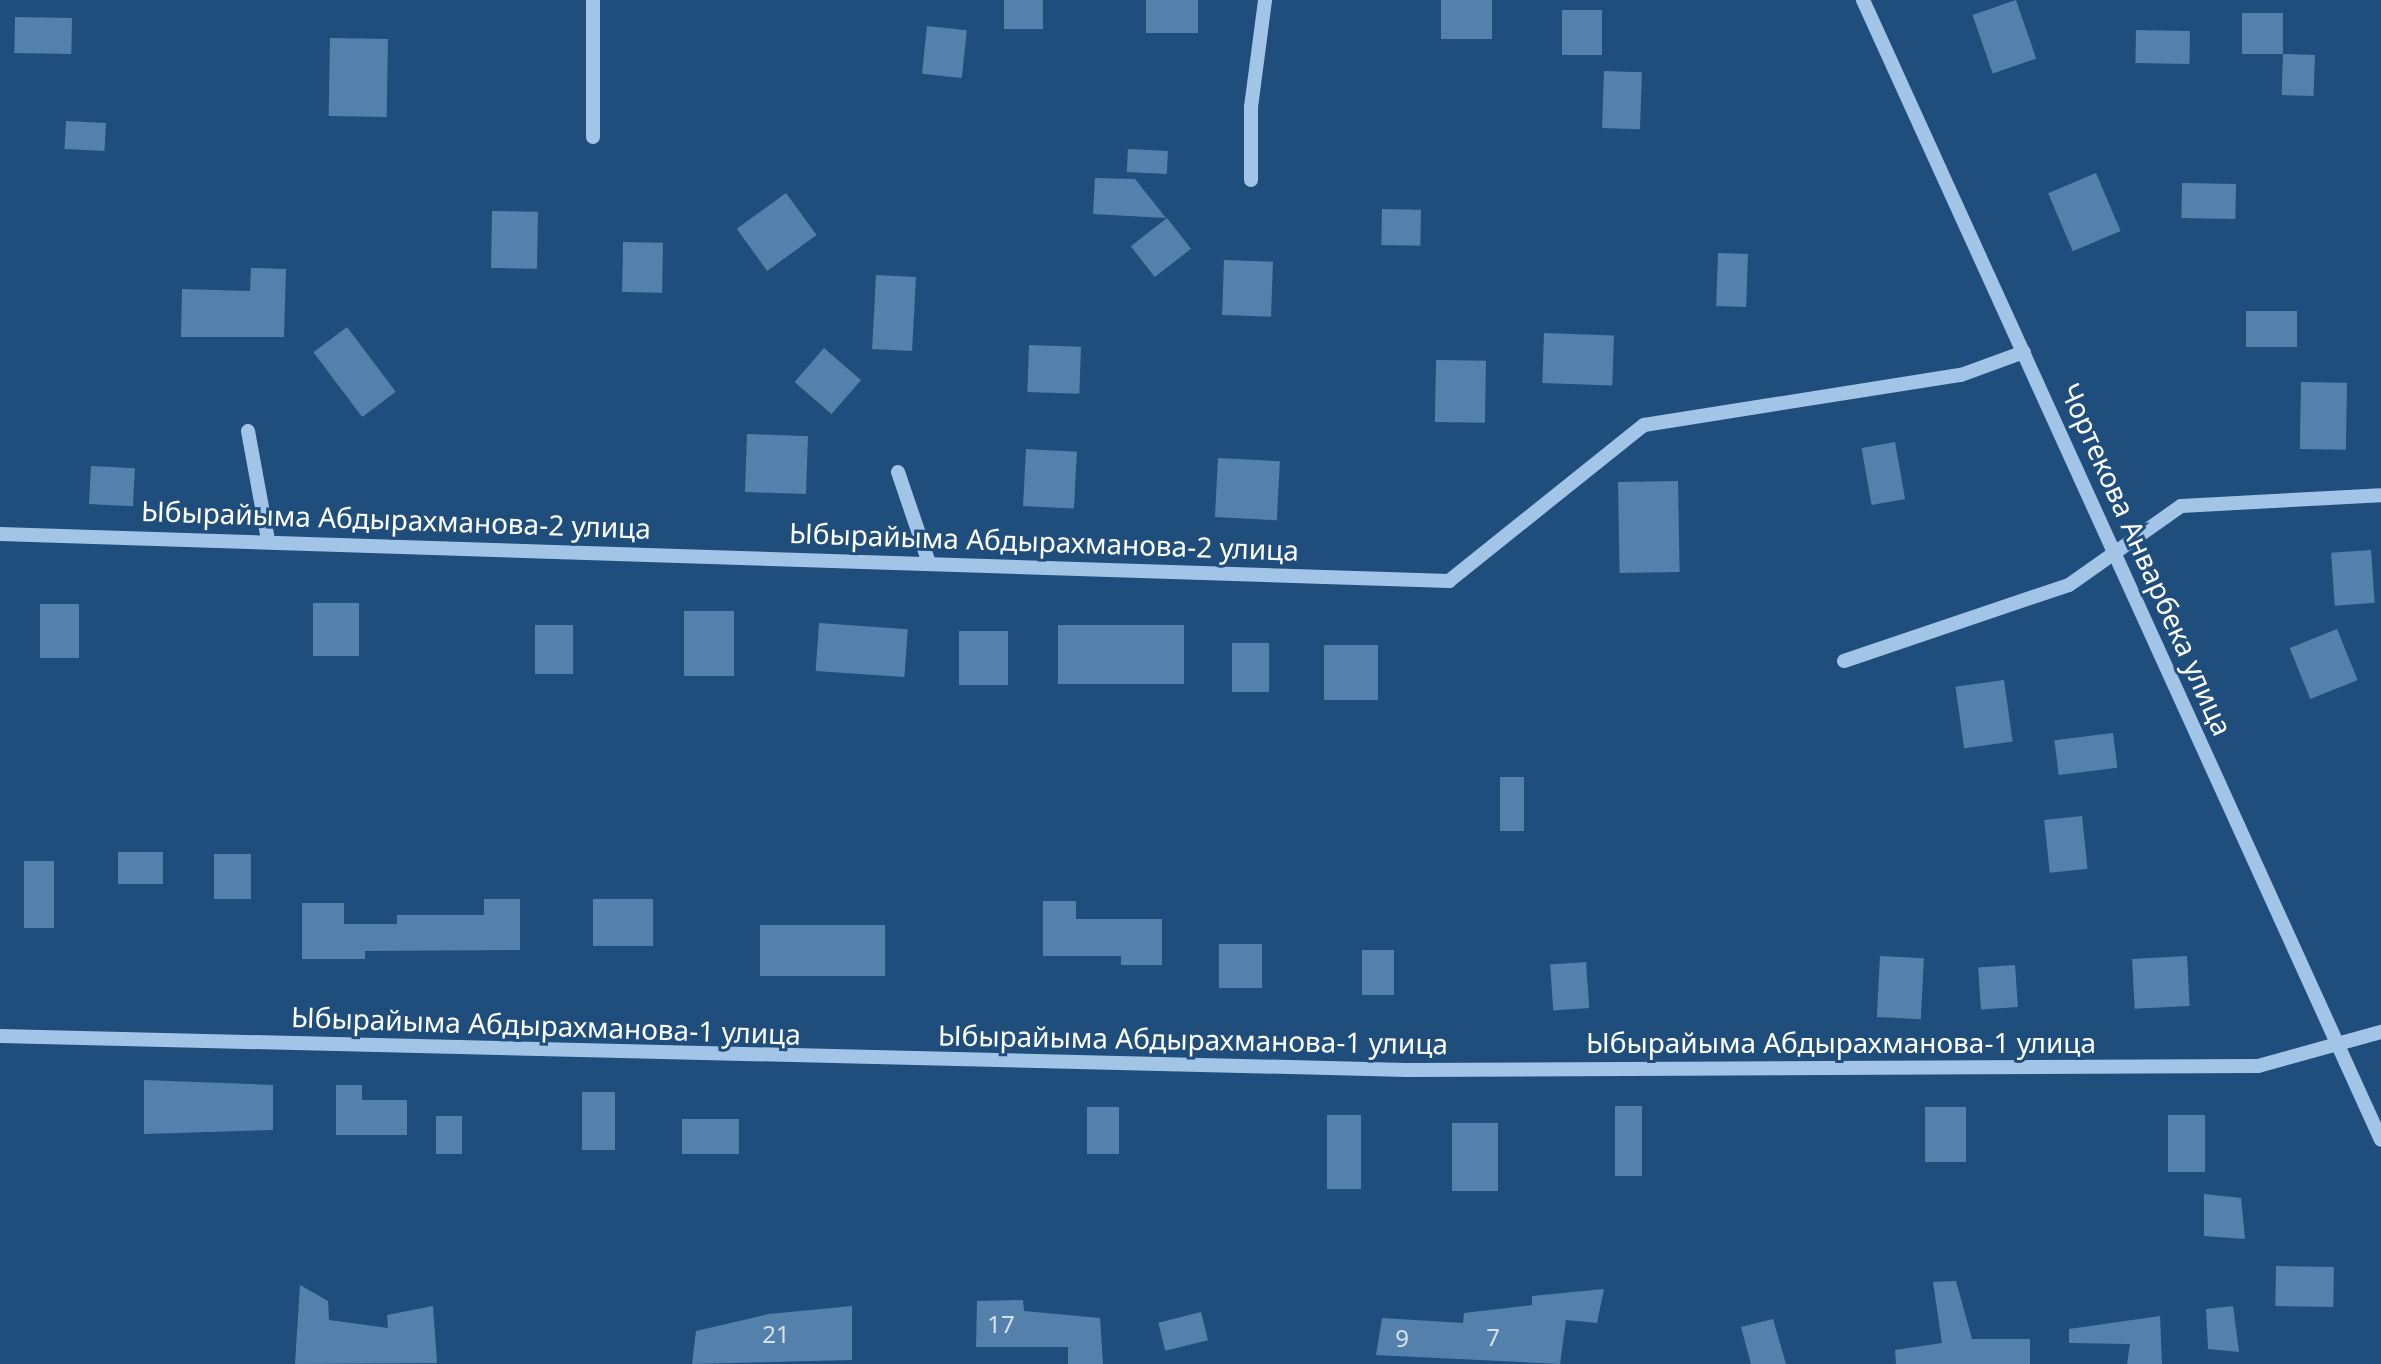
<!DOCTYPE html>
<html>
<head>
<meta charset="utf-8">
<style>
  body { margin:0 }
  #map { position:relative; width:2381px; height:1364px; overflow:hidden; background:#1f4e7c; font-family:"Noto Sans",sans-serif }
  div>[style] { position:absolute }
  .building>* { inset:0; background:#5481ac; transform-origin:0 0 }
  .minor>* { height:14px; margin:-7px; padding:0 7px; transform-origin:7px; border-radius:7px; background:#a2c5e7 }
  span { translate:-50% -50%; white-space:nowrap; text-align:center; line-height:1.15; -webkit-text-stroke:6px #1f4e7c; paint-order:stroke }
  .number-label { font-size:24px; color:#d4e0ea }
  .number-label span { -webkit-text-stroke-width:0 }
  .street-label { font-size:28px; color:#fff }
</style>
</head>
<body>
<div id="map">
  <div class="building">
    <div style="left:1004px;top:0;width:39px;height:29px"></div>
    <div style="left:1146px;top:0;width:52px;height:33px"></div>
    <div style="left:1441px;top:0;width:51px;height:39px"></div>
    <div style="left:2016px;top:0;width:62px;height:46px;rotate:71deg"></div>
    <div style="left:1562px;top:10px;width:40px;height:45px"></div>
    <div style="left:2242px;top:13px;width:41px;height:41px"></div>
    <div style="left:15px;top:17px;width:57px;height:36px;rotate:1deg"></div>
    <div style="left:927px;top:26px;width:40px;height:48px;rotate:6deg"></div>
    <div style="left:2136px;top:30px;width:54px;height:33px;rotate:1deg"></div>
    <div style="left:330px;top:38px;width:58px;height:78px;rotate:1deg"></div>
    <div style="left:2283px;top:54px;width:32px;height:41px;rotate:2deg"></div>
    <div style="left:1604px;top:71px;width:38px;height:57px;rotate:2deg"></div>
    <div style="left:66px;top:121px;width:40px;height:28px;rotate:3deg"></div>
    <div style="left:1128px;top:149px;width:40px;height:23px;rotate:3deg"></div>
    <div style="left:2096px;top:173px;width:63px;height:52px;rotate:67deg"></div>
    <div style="clip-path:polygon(1095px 178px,1135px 179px,1166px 218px,1093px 214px)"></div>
    <div style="left:2182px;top:183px;width:54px;height:35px;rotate:1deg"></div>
    <div style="left:786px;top:193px;width:52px;height:61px;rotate:54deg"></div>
    <div style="left:1382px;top:209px;width:39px;height:36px;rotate:1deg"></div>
    <div style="left:492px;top:211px;width:46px;height:57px;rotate:1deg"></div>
    <div style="left:1167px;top:218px;width:39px;height:46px;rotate:52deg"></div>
    <div style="left:623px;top:242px;width:40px;height:50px;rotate:1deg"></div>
    <div style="left:1718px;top:253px;width:30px;height:53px;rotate:2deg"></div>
    <div style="left:1224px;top:260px;width:49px;height:55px;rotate:2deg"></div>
    <div style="clip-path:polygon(251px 268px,286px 269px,284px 337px,181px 337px,182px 289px,250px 291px)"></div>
    <div style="left:876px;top:275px;width:40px;height:74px;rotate:3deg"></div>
    <div style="left:2246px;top:311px;width:51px;height:36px"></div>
    <div style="left:347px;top:327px;width:81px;height:42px;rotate:53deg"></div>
    <div style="left:1544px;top:333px;width:70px;height:50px;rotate:2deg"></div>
    <div style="left:1029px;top:345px;width:52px;height:47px;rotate:2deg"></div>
    <div style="left:824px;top:348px;width:49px;height:45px;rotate:41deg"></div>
    <div style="left:1436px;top:360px;width:50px;height:62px;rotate:1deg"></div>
    <div style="left:2301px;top:382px;width:46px;height:67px;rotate:1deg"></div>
    <div style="left:747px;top:434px;width:61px;height:58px;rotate:2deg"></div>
    <div style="left:1895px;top:442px;width:58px;height:34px;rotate:80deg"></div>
    <div style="left:1026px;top:449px;width:51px;height:57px;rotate:3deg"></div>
    <div style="left:1218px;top:458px;width:62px;height:59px;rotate:3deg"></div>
    <div style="left:91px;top:466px;width:44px;height:38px;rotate:3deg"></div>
    <div style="left:1678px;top:481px;width:91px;height:60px;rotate:89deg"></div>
    <div style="left:2371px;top:550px;width:53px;height:40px;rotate:86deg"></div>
    <div style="left:313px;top:603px;width:46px;height:53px"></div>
    <div style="left:40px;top:604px;width:39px;height:54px"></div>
    <div style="left:684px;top:611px;width:50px;height:65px"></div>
    <div style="left:819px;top:623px;width:89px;height:48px;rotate:4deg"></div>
    <div style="left:535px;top:625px;width:38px;height:49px"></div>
    <div style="left:1058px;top:625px;width:126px;height:59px"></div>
    <div style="left:2337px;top:629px;width:55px;height:51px;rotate:68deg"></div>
    <div style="left:959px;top:631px;width:49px;height:54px"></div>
    <div style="left:1232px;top:643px;width:37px;height:49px"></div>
    <div style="left:1324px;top:645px;width:54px;height:55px"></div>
    <div style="left:2004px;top:680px;width:62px;height:49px;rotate:82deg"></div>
    <div style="left:2113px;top:733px;width:35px;height:59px;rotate:83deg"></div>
    <div style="left:1500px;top:777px;width:24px;height:54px"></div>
    <div style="left:2082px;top:816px;width:53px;height:38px;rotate:84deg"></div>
    <div style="left:118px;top:852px;width:45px;height:32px"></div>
    <div style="left:214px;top:854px;width:37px;height:45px"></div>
    <div style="left:24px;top:861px;width:30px;height:67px"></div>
    <div style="clip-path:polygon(484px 899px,520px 899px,520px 950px,365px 951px,365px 959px,302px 959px,302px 903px,344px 903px,344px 924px,397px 924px,397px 915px,484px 915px)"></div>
    <div style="left:593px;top:899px;width:60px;height:47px"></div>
    <div style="clip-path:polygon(1043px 901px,1076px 901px,1076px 919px,1162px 919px,1162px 965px,1121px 965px,1121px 956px,1043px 956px)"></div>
    <div style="left:885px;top:925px;width:51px;height:125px;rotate:90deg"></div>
    <div style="left:1219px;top:944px;width:43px;height:44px"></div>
    <div style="left:1362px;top:950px;width:32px;height:45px"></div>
    <div style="left:1880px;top:956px;width:44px;height:61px;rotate:3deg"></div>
    <div style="left:2187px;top:956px;width:50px;height:55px;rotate:87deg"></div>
    <div style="left:1586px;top:962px;width:46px;height:36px;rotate:86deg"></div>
    <div style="left:2015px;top:965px;width:42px;height:37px;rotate:86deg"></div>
    <div style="clip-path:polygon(144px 1080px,273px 1085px,273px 1130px,144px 1134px)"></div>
    <div style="clip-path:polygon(336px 1085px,362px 1085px,362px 1100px,407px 1100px,407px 1135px,336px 1135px)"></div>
    <div style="left:582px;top:1092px;width:33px;height:58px"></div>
    <div style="left:1615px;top:1106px;width:27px;height:70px"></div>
    <div style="left:1087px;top:1107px;width:32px;height:47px"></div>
    <div style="left:1925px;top:1107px;width:41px;height:55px"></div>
    <div style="left:1327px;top:1115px;width:34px;height:74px"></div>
    <div style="left:2168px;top:1115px;width:37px;height:57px"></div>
    <div style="left:436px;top:1116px;width:26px;height:38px"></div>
    <div style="left:682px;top:1119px;width:57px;height:35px"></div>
    <div style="left:1452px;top:1123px;width:46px;height:68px"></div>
    <div style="clip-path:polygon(2204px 1194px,2241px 1198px,2245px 1239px,2204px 1236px)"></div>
    <div style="left:2276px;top:1266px;width:58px;height:40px;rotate:1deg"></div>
    <div style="clip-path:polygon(1956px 1281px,1972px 1339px,2030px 1339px,2030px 1364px,1896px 1364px,1895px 1350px,1942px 1343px,1933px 1282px)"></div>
    <div style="clip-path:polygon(300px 1285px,328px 1301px,329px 1320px,388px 1328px,387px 1315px,433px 1306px,437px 1363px,295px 1364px)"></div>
    <div style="clip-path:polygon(1604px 1289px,1597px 1323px,1566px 1320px,1560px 1364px,1376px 1355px,1382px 1318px,1463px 1323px,1464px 1313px,1532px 1305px,1532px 1296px)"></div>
    <div style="clip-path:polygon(1023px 1300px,1024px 1311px,1100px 1318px,1103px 1364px,1068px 1364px,1068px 1347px,976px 1347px,977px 1301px)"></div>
    <div style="clip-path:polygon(852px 1306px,852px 1360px,692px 1364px,696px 1331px,769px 1314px)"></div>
    <div style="clip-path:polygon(2233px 1306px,2239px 1352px,2208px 1349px,2206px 1309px)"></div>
    <div style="left:1201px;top:1312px;width:29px;height:44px;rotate:76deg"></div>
    <div style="clip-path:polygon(2160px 1316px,2162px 1364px,2127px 1364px,2130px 1344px,2069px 1343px,2069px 1329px)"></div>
    <div style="clip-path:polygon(1773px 1319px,1786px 1364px,1751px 1364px,1741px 1327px)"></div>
  </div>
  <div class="minor">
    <div style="left:593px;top:0;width:137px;rotate:90deg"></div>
    <div style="left:1863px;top:0;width:1252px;rotate:65.56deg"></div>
    <div style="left:1251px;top:180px;width:73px;rotate:-90deg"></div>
    <div style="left:1251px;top:107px;width:108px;rotate:-82.5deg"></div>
    <div style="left:248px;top:431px;width:111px;rotate:79.6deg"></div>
    <div style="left:898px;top:472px;width:96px;rotate:71.2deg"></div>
    <div style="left:0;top:534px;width:1450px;rotate:1.86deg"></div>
    <div style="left:1449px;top:581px;width:250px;rotate:-38.7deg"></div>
    <div style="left:1644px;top:425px;width:321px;rotate:-9deg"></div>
    <div style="left:1961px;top:375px;width:67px;rotate:-20.1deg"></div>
    <div style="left:1844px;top:661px;width:237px;rotate:-18.7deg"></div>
    <div style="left:2069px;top:585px;width:137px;rotate:-35.2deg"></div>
    <div style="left:2181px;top:506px;width:200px;rotate:-3.1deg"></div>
    <div style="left:0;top:1036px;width:1407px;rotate:1.38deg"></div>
    <div style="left:1407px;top:1070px;width:851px;rotate:-0.27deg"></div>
    <div style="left:2258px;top:1066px;width:128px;rotate:-15.5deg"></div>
  </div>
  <div class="number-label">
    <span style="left:1001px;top:1324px">17</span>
    <span style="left:776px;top:1334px">21</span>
    <span style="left:1493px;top:1337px">7</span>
    <span style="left:1402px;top:1338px">9</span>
  </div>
  <div class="street-label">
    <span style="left:396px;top:519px;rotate:2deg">Ыбырайыма Абдырахманова-2 улица</span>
    <span style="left:1044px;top:541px;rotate:2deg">Ыбырайыма Абдырахманова-2 улица</span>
    <span style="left:2147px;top:559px;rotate:66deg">Чортекова Анварбека улица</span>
    <span style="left:546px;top:1025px;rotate:2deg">Ыбырайыма Абдырахманова-1 улица</span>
    <span style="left:1193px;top:1039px;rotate:1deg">Ыбырайыма Абдырахманова-1 улица</span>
    <span style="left:1841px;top:1042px">Ыбырайыма Абдырахманова-1 улица</span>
  </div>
</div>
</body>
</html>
